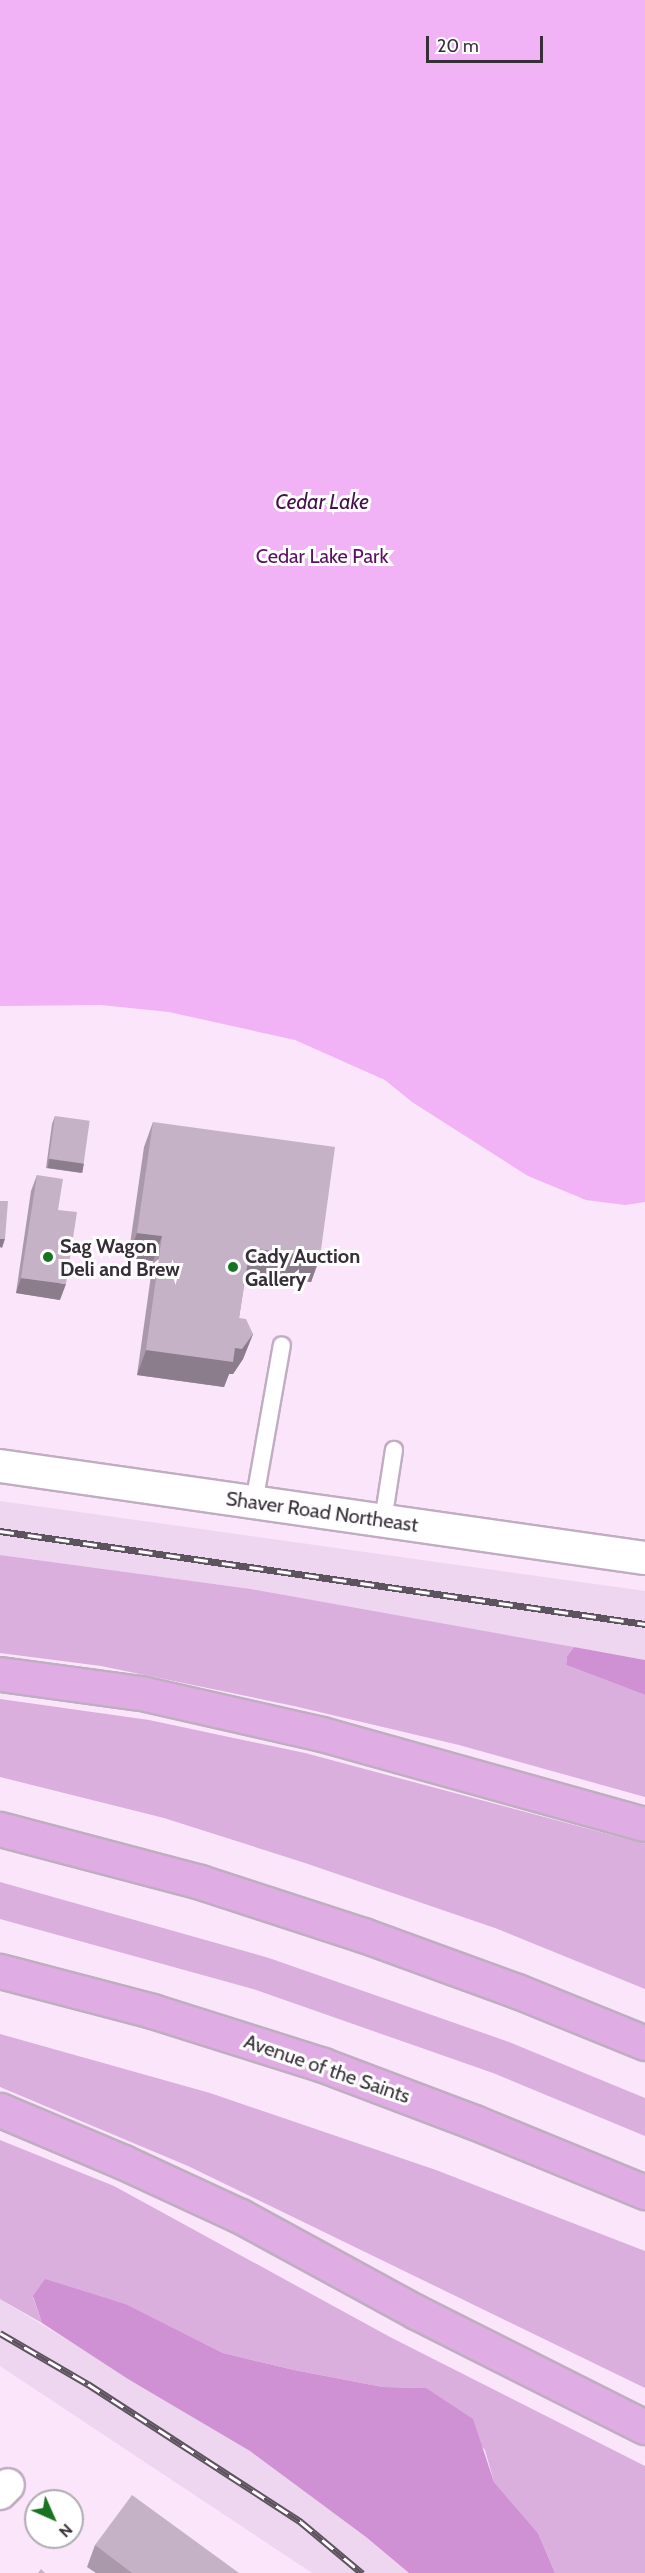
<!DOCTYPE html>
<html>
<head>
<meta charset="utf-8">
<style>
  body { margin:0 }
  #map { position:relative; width:645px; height:2573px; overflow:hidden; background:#fae5fb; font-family:Cabin,sans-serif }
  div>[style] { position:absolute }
  .built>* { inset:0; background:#eed5f0 }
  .green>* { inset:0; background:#daaedd }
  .forest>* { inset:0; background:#cf91d3 }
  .water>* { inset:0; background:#f1b2f6 }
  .roads { filter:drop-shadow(2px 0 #c1adc2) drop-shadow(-2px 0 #c1adc2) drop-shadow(0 2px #c1adc2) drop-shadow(0 -2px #c1adc2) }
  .service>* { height:16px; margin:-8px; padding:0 8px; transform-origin:8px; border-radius:8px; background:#fff }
  .minor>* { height:32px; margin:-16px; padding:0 16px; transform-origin:16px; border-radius:16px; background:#fff }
  .motorway>* { height:33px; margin:-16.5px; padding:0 16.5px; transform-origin:16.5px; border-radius:16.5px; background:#dface3 }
  .rail>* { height:7px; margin-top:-3.5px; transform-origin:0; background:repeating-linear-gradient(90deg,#fff 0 14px,#5d535e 0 28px); box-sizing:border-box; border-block:2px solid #5d535e }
  .wall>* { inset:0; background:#aa99ab }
  .shaded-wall>* { inset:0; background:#8b7d8b; transform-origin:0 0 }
  .building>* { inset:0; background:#c6b2c7; transform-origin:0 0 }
  .dots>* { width:16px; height:16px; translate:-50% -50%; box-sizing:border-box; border:3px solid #fff; border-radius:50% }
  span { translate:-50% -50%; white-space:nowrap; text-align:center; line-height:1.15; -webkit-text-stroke:6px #fff; paint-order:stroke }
  .park-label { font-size:20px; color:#5c1063 }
  .poi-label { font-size:20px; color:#372f38; font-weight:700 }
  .left { translate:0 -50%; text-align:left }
  .street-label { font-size:20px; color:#372f38 }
  .water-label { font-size:21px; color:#48104d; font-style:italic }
  .north { position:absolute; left:24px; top:2489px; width:60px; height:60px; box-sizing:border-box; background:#fff; border:2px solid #afacaf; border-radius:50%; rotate:135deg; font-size:16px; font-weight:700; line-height:24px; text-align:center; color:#372f38 }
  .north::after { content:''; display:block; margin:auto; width:21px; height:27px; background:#177422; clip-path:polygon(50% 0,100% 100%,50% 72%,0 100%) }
  .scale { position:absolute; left:426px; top:36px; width:117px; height:27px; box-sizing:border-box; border:3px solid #372f38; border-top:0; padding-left:8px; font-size:18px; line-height:21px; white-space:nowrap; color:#372f38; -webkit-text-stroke:4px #fff; paint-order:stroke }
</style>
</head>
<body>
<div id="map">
  <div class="built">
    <div style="clip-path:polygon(0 1501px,645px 1591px,645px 1660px,251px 1589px,0 1555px)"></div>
    <div style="clip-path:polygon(0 2299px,250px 2451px,366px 2537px,409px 2573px,312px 2573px,0 2366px)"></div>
  </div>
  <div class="green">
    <div style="clip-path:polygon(0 1555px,251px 1589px,574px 1647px,567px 1656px,566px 1665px,645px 1695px,645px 1797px,459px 1745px,294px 1706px,101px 1666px,0 1653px)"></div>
    <div style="clip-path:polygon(0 1699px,149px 1720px,305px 1753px,645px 1844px,645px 1989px,495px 1928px,305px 1863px,164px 1818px,0 1777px)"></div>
    <div style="clip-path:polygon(0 1882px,269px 1958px,509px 2042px,645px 2098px,645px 2136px,493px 2073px,253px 1989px,0 1919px)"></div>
    <div style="clip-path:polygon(0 2034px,210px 2093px,436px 2170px,645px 2251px,645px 2388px,188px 2166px,0 2087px)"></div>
    <div style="clip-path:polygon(0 2140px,114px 2186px,390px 2337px,645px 2466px,645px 2573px,555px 2573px,538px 2533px,494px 2482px,485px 2450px,426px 2388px,383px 2387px,294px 2370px,223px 2353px,128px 2305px,33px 2297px,42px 2323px,0 2299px)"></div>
  </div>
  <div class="forest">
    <div style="clip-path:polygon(574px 1647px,645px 1660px,645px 1695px,566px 1665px,567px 1656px)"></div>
    <div style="clip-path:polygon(45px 2279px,128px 2305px,223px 2353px,294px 2370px,383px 2387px,426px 2388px,473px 2419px,494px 2482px,538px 2533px,555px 2573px,409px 2573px,366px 2537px,250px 2451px,128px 2379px,42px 2323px,33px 2296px)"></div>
  </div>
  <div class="water">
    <div style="clip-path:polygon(0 0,645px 0,645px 1202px,625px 1205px,586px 1200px,528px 1176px,412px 1102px,385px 1080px,295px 1040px,169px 1012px,101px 1005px,0 1006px)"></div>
  </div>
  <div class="roads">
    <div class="service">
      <div style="left:254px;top:1503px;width:160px;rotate:-80deg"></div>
      <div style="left:383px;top:1521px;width:72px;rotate:-81.2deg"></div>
    </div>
    <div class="minor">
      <div style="left:0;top:1466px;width:652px;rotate:8.12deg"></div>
      <div style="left:0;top:2493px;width:11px;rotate:-45deg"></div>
    </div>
    <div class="motorway">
      <div style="left:0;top:1674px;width:142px;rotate:7.7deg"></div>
      <div style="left:141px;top:1693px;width:186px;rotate:12.8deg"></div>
      <div style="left:322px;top:1734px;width:335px;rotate:15.6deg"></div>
      <div style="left:0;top:1829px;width:207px;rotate:14.8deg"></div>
      <div style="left:200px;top:1882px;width:171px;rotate:18deg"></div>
      <div style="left:363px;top:1935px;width:164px;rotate:20deg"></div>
      <div style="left:517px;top:1991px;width:138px;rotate:22.1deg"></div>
      <div style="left:0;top:1971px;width:157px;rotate:14.7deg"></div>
      <div style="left:152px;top:2011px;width:179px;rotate:17.5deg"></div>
      <div style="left:323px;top:2065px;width:161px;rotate:20.7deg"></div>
      <div style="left:474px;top:2122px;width:185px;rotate:22.3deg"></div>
      <div style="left:0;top:2110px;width:134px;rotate:22.9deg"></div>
      <div style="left:123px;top:2162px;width:129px;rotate:24.8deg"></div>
      <div style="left:240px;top:2216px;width:200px;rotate:28.6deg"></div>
      <div style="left:416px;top:2312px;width:256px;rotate:26.7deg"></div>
    </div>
  </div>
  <div class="rail">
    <div style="left:0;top:1531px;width:652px;rotate:8.2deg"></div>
    <div style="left:0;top:2333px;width:102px;rotate:30.1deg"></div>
    <div style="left:88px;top:2384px;width:254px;rotate:32.9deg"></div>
    <div style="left:301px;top:2522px;width:80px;rotate:39.9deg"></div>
  </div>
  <div class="wall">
    <div style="clip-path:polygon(55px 1116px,84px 1164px,81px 1173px,46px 1168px,52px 1124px)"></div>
    <div style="clip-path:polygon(153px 1122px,320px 1257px,311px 1282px,246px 1273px,239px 1318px,253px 1334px,243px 1359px,233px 1374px,229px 1374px,224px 1387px,137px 1375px,153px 1261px,128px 1258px,144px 1147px)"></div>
    <div style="clip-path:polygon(37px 1175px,58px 1210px,60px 1300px,16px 1293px,31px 1191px)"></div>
    <div style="clip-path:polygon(95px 2545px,239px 2573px,96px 2573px,87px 2567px)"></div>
  </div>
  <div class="shaded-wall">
    <div style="left:49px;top:1159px;width:35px;height:9px;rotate:8deg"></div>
    <div style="clip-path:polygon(137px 1233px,162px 1236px,153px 1261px,128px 1258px)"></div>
    <div style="clip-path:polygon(0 1239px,5px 1239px,2px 1248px,0 1247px)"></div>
    <div style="clip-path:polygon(250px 1248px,320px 1257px,311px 1282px,241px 1272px)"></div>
    <div style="clip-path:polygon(21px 1278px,66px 1284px,60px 1300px,16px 1293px)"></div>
    <div style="clip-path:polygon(253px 1334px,243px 1359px,233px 1374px,229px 1374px,224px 1387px,137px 1375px,146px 1350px,235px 1348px)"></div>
  </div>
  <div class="building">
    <div style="left:55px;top:1116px;width:35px;height:43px;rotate:8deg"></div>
    <div style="clip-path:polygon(153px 1122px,335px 1147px,320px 1257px,250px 1248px,239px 1318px,246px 1319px,253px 1334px,242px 1349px,235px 1348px,233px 1362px,146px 1350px,162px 1236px,137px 1233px)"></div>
    <div style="clip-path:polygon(37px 1175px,63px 1179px,58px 1210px,77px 1212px,66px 1284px,21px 1278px)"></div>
    <div style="clip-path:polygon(0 1201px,8px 1201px,5px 1239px,0 1239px)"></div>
    <div style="clip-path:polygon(132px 2495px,239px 2573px,132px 2573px,95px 2545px)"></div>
    <div style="clip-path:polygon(41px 2569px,45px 2573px,38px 2573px)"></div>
  </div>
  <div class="dots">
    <div style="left:48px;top:1257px;background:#177422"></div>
    <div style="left:233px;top:1267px;background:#177422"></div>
  </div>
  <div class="park-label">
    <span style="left:322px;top:556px">Cedar Lake Park</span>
  </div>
  <div class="poi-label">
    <span class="left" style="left:60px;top:1258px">Sag Wagon<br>Deli and Brew</span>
    <span class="left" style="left:245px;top:1268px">Cady Auction<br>Gallery</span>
  </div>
  <div class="street-label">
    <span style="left:322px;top:1512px;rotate:8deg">Shaver Road Northeast</span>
    <span style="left:327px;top:2069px;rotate:19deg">Avenue of the Saints</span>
  </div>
  <div class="water-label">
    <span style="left:322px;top:502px">Cedar Lake</span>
  </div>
  <div class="north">N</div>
  <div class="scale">20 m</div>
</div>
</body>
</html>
